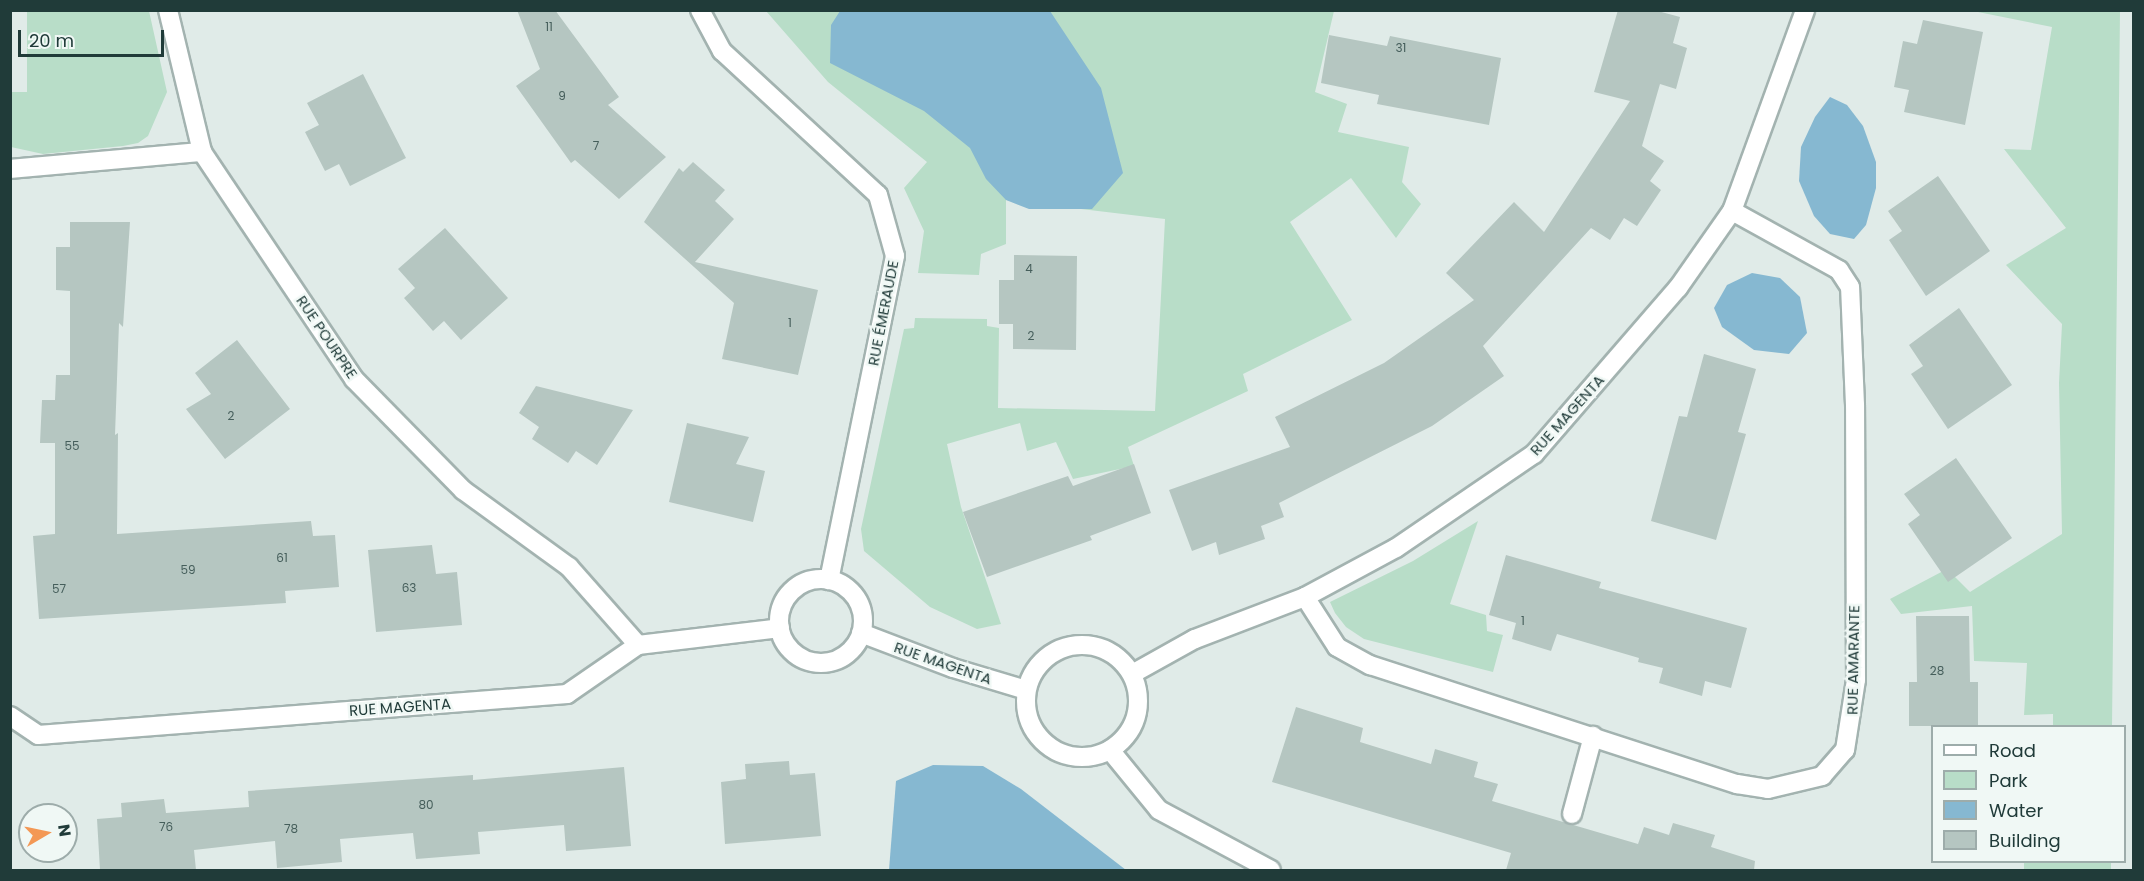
<!DOCTYPE html>
<html>
<head>
<meta charset="utf-8">
<style>
  body { margin:0 }
  #map { position:relative; width:2144px; height:881px; overflow:hidden; background:#e0ebe8; font-family:Poppins,sans-serif }
  div>[style] { position:absolute }
  .green>* { inset:0; background:#b8ddc8; transform-origin:0 0 }
  .water>* { inset:0; background:#86b8d1 }
  .building>* { inset:0; background:#b5c6c1 }
  .roads { filter:drop-shadow(2px 0 #a3b3b0) drop-shadow(-2px 0 #a3b3b0) drop-shadow(0 2px #a3b3b0) drop-shadow(0 -2px #a3b3b0) }
  .lane>* { height:18px; margin:-9px; padding:0 9px; transform-origin:9px; border-radius:9px; background:#fff }
  .street>* { height:18px; margin:-9px; padding:0 9px; transform-origin:9px; border-radius:9px; background:#fff }
  .street>.ring { margin:-9px; padding:0; box-sizing:content-box; background:none; border:18px solid #fff; border-radius:50% }
  span { translate:-50% -50%; white-space:nowrap; text-align:center; line-height:1.15; -webkit-text-stroke:5px #f0f8f5; paint-order:stroke }
  .number-label { font-size:12px; color:#455e5b }
  .number-label span { -webkit-text-stroke-width:0 }
  .street-label { font-size:15px; color:#203b39 }
  .frame { position:absolute; inset:0; border:12px solid #203b39; pointer-events:none }
  .legend { position:absolute; left:1931px; top:725px; width:195px; height:138px; box-sizing:border-box; background:#f0f8f5; border:2px solid #9dacaa; margin:0; padding:8px 10px; list-style:none; font-size:18px; color:#203b39 }
  .legend li { display:flex; align-items:center; gap:12px; height:30px }
  .legend b { width:30px; border:2px solid #9dacaa }
  .north { position:absolute; left:18px; top:803px; width:60px; height:60px; box-sizing:border-box; background:#f0f8f5; border:2px solid #9dacaa; border-radius:50%; rotate:81deg; font-size:16px; font-weight:700; line-height:24px; text-align:center; color:#203b39 }
  .north::after { content:''; display:block; margin:auto; width:21px; height:27px; background:#f39855; clip-path:polygon(50% 0,100% 100%,50% 72%,0 100%) }
  .scale { position:absolute; left:18px; top:30px; width:146px; height:27px; box-sizing:border-box; border:3px solid #203b39; border-top:0; padding-left:8px; font-size:18px; line-height:21px; white-space:nowrap; color:#203b39; -webkit-text-stroke:4px #f0f8f5; paint-order:stroke }
</style>
</head>
<body>
<div id="map">
  <div class="green">
    <div style="clip-path:polygon(27px 11px,149px 11px,167px 92px,148px 136px,138px 143px,123px 146px,43px 154px,11px 147px,11px 92px,27px 92px)"></div>
    <div style="clip-path:polygon(766px 11px,1334px 11px,1315px 92px,1347px 104px,1338px 132px,1409px 147px,1402px 182px,1421px 204px,1396px 238px,1351px 178px,1290px 222px,1352px 320px,1243px 374px,1248px 391px,1128px 447px,1134px 466px,1073px 479px,1056px 442px,1027px 451px,1020px 423px,947px 444px,961px 507px,1001px 624px,977px 629px,930px 607px,864px 551px,861px 529px,904px 329px,914px 328px,915px 318px,987px 319px,987px 326px,999px 328px,998px 408px,1155px 411px,1165px 219px,1006px 200px,1006px 244px,981px 254px,979px 275px,918px 273px,924px 231px,904px 188px,927px 162px,828px 82px)"></div>
    <div style="clip-path:polygon(1973px 11px,2120px 11px,2112px 726px,2053px 726px,2053px 714px,2024px 715px,2027px 663px,1974px 661px,1972px 606px,1901px 614px,1890px 599px,1947px 569px,1970px 592px,2062px 534px,2059px 383px,2062px 324px,2006px 265px,2066px 228px,2004px 149px,2031px 150px,2052px 27px)"></div>
    <div style="clip-path:polygon(1478px 521px,1450px 604px,1486px 615px,1487px 631px,1503px 635px,1493px 672px,1364px 639px,1346px 627px,1335px 613px,1330px 602px,1413px 561px)"></div>
    <div style="left:2024px;top:862px;width:87px;height:14px"></div>
  </div>
  <div class="water">
    <div style="clip-path:polygon(840px 11px,1050px 11px,1101px 88px,1123px 173px,1092px 209px,1029px 209px,1006px 200px,986px 179px,970px 148px,924px 111px,830px 63px,831px 25px)"></div>
    <div style="clip-path:polygon(1830px 97px,1847px 105px,1863px 126px,1876px 162px,1876px 188px,1866px 225px,1854px 239px,1830px 234px,1814px 216px,1799px 181px,1801px 147px,1815px 117px)"></div>
    <div style="clip-path:polygon(1752px 273px,1780px 278px,1800px 297px,1807px 333px,1789px 354px,1754px 350px,1722px 327px,1714px 308px,1727px 285px)"></div>
    <div style="clip-path:polygon(933px 765px,983px 766px,1021px 789px,1126px 870px,889px 870px,896px 781px)"></div>
  </div>
  <div class="building">
    <div style="clip-path:polygon(517px 10px,555px 10px,619px 97px,608px 105px,666px 157px,619px 199px,575px 160px,571px 163px,516px 86px,540px 69px)"></div>
    <div style="clip-path:polygon(1618px 10px,1654px 10px,1680px 17px,1673px 43px,1687px 48px,1676px 89px,1660px 84px,1642px 146px,1664px 161px,1650px 181px,1661px 190px,1637px 226px,1624px 218px,1610px 240px,1591px 228px,1483px 346px,1504px 376px,1432px 426px,1279px 503px,1284px 517px,1261px 526px,1265px 539px,1219px 555px,1216px 542px,1192px 551px,1169px 490px,1290px 447px,1275px 417px,1384px 363px,1474px 300px,1446px 273px,1514px 202px,1544px 232px,1630px 101px,1594px 92px)"></div>
    <div style="clip-path:polygon(1923px 20px,1983px 32px,1965px 125px,1904px 112px,1909px 90px,1894px 87px,1903px 41px,1917px 44px)"></div>
    <div style="clip-path:polygon(1329px 35px,1387px 46px,1390px 36px,1501px 58px,1489px 125px,1377px 104px,1379px 95px,1321px 83px)"></div>
    <div style="clip-path:polygon(363px 74px,406px 158px,350px 186px,339px 164px,325px 171px,305px 132px,319px 125px,307px 103px)"></div>
    <div style="clip-path:polygon(693px 162px,725px 190px,715px 201px,734px 219px,695px 262px,818px 290px,798px 375px,722px 359px,734px 303px,644px 222px,679px 168px,683px 172px)"></div>
    <div style="clip-path:polygon(1938px 176px,1990px 251px,1926px 296px,1889px 240px,1902px 231px,1888px 211px)"></div>
    <div style="clip-path:polygon(70px 222px,130px 222px,123px 327px,119px 323px,115px 435px,118px 433px,117px 534px,311px 521px,313px 536px,335px 535px,339px 587px,285px 591px,286px 603px,39px 619px,33px 536px,55px 534px,55px 443px,40px 443px,42px 400px,55px 400px,56px 375px,70px 375px,70px 291px,56px 290px,56px 247px,70px 247px)"></div>
    <div style="clip-path:polygon(445px 228px,508px 298px,461px 340px,444px 321px,433px 331px,404px 298px,415px 288px,398px 269px)"></div>
    <div style="clip-path:polygon(1014px 255px,1077px 256px,1076px 350px,1013px 349px,1013px 324px,999px 324px,999px 280px,1014px 280px)"></div>
    <div style="clip-path:polygon(1959px 308px,2012px 385px,1948px 429px,1911px 374px,1923px 366px,1909px 345px)"></div>
    <div style="clip-path:polygon(237px 340px,290px 409px,225px 459px,186px 409px,211px 394px,195px 373px)"></div>
    <div style="clip-path:polygon(1704px 354px,1756px 369px,1738px 432px,1746px 434px,1716px 540px,1651px 521px,1679px 416px,1687px 417px)"></div>
    <div style="clip-path:polygon(536px 386px,633px 410px,597px 465px,576px 451px,568px 463px,532px 439px,539px 427px,519px 413px)"></div>
    <div style="clip-path:polygon(687px 423px,749px 437px,736px 464px,765px 471px,753px 522px,669px 502px)"></div>
    <div style="clip-path:polygon(1956px 458px,2012px 538px,1948px 582px,1908px 524px,1920px 515px,1904px 494px)"></div>
    <div style="clip-path:polygon(1134px 464px,1151px 513px,1090px 536px,1092px 540px,987px 577px,963px 512px,1068px 476px,1073px 486px)"></div>
    <div style="clip-path:polygon(432px 545px,436px 574px,457px 572px,462px 625px,376px 632px,368px 550px)"></div>
    <div style="clip-path:polygon(1506px 555px,1601px 582px,1599px 588px,1747px 628px,1731px 688px,1705px 681px,1702px 696px,1659px 683px,1663px 668px,1638px 662px,1639px 658px,1557px 634px,1551px 651px,1512px 639px,1516px 623px,1489px 615px)"></div>
    <div style="clip-path:polygon(1916px 616px,1969px 616px,1970px 682px,1978px 682px,1978px 726px,1909px 726px,1909px 682px,1917px 682px)"></div>
    <div style="clip-path:polygon(1296px 707px,1363px 728px,1360px 742px,1431px 764px,1435px 749px,1478px 762px,1474px 777px,1498px 784px,1492px 801px,1638px 844px,1644px 827px,1669px 835px,1673px 823px,1715px 835px,1711px 847px,1755px 861px,1754px 870px,1506px 870px,1511px 853px,1272px 782px)"></div>
    <div style="clip-path:polygon(789px 761px,790px 775px,815px 773px,821px 836px,725px 844px,721px 782px,746px 779px,745px 764px)"></div>
    <div style="clip-path:polygon(624px 767px,631px 846px,566px 851px,564px 825px,478px 832px,480px 854px,416px 859px,413px 833px,340px 839px,342px 862px,277px 868px,275px 841px,194px 850px,196px 870px,100px 870px,97px 819px,122px 817px,121px 803px,164px 799px,166px 813px,249px 807px,248px 791px,473px 775px,473px 780px)"></div>
  </div>
  <div class="roads">
    <div class="lane">
      <div style="left:1572px;top:814px;width:81px;rotate:-74.9deg"></div>
    </div>
    <div class="street">
      <div style="left:168px;top:10px;width:146px;rotate:76.5deg"></div>
      <div style="left:202px;top:152px;width:273px;rotate:56.2deg"></div>
      <div style="left:354px;top:379px;width:156px;rotate:45.5deg"></div>
      <div style="left:463px;top:490px;width:131px;rotate:36deg"></div>
      <div style="left:569px;top:567px;width:104px;rotate:48.5deg"></div>
      <div style="left:700px;top:10px;width:47px;rotate:61.8deg"></div>
      <div style="left:722px;top:51px;width:212px;rotate:42.7deg"></div>
      <div style="left:878px;top:195px;width:63px;rotate:74.4deg"></div>
      <div style="left:895px;top:256px;width:331px;rotate:101.5deg"></div>
      <div style="left:10px;top:169px;width:193px;rotate:-5.1deg"></div>
      <div class="ring" style="left:779px;top:579px;width:66px;height:66px"></div>
      <div style="left:1305px;top:597px;width:59px;rotate:57.4deg"></div>
      <div style="left:1337px;top:647px;width:38px;rotate:29deg"></div>
      <div style="left:1370px;top:665px;width:386px;rotate:18deg"></div>
      <div style="left:1737px;top:784px;width:31px;rotate:9deg"></div>
      <div style="left:1768px;top:789px;width:56px;rotate:-13.5deg"></div>
      <div style="left:1822px;top:776px;width:35px;rotate:-49deg"></div>
      <div style="left:1845px;top:750px;width:71px;rotate:-81.1deg"></div>
      <div style="left:1856px;top:680px;width:275px;rotate:-90.2deg"></div>
      <div style="left:1855px;top:405px;width:118px;rotate:-92.4deg"></div>
      <div style="left:1850px;top:287px;width:20px;rotate:-123deg"></div>
      <div style="left:1839px;top:270px;width:122px;rotate:-151.1deg"></div>
      <div style="left:861px;top:633px;width:98px;rotate:20.8deg"></div>
      <div style="left:953px;top:668px;width:76px;rotate:16.8deg"></div>
      <div class="ring" style="left:1026px;top:645px;width:94px;height:94px"></div>
      <div style="left:1132px;top:674px;width:72px;rotate:-29.1deg"></div>
      <div style="left:1195px;top:639px;width:118px;rotate:-20.9deg"></div>
      <div style="left:1305px;top:597px;width:103px;rotate:-28.3deg"></div>
      <div style="left:1396px;top:548px;width:167px;rotate:-34.3deg"></div>
      <div style="left:1534px;top:454px;width:220px;rotate:-49.1deg"></div>
      <div style="left:1678px;top:288px;width:94px;rotate:-55deg"></div>
      <div style="left:1732px;top:211px;width:214px;rotate:-70deg"></div>
      <div style="left:10px;top:716px;width:34px;rotate:34deg"></div>
      <div style="left:38px;top:735px;width:531px;rotate:-4.43deg"></div>
      <div style="left:567px;top:694px;width:86px;rotate:-34.6deg"></div>
      <div style="left:638px;top:645px;width:143px;rotate:-6.8deg"></div>
      <div style="left:1110px;top:750px;width:77px;rotate:50.8deg"></div>
      <div style="left:1159px;top:810px;width:127px;rotate:28.2deg"></div>
    </div>
  </div>
  <div class="number-label">
    <span style="left:549px;top:27px">11</span>
    <span style="left:1401px;top:48px">31</span>
    <span style="left:562px;top:96px">9</span>
    <span style="left:596px;top:146px">7</span>
    <span style="left:1029px;top:269px">4</span>
    <span style="left:790px;top:323px">1</span>
    <span style="left:1031px;top:336px">2</span>
    <span style="left:231px;top:416px">2</span>
    <span style="left:72px;top:446px">55</span>
    <span style="left:282px;top:558px">61</span>
    <span style="left:188px;top:570px">59</span>
    <span style="left:409px;top:588px">63</span>
    <span style="left:59px;top:589px">57</span>
    <span style="left:1523px;top:621px">1</span>
    <span style="left:1937px;top:671px">28</span>
    <span style="left:426px;top:805px">80</span>
    <span style="left:166px;top:827px">76</span>
    <span style="left:291px;top:829px">78</span>
  </div>
  <div class="street-label">
    <span style="left:883px;top:313px;rotate:-79deg">RUE ÉMERAUDE</span>
    <span style="left:327px;top:337px;rotate:56deg">RUE POURPRE</span>
    <span style="left:1567px;top:415px;rotate:-48deg">RUE MAGENTA</span>
    <span style="left:1853px;top:660px;rotate:-89deg">RUE AMARANTE</span>
    <span style="left:943px;top:663px;rotate:19deg">RUE MAGENTA</span>
    <span style="left:400px;top:707px;rotate:-4deg">RUE MAGENTA</span>
  </div>
  <div class="frame"></div>
  <ul class="legend">
  <li><b style="height:8px;background:#fff"></b>Road</li>
  <li><b style="height:16px;background:#b8ddc8"></b>Park</li>
  <li><b style="height:16px;background:#86b8d1"></b>Water</li>
  <li><b style="height:16px;background:#b5c6c1"></b>Building</li>
  </ul>
  <div class="north">N</div>
  <div class="scale">20 m</div>
</div>
</body>
</html>
